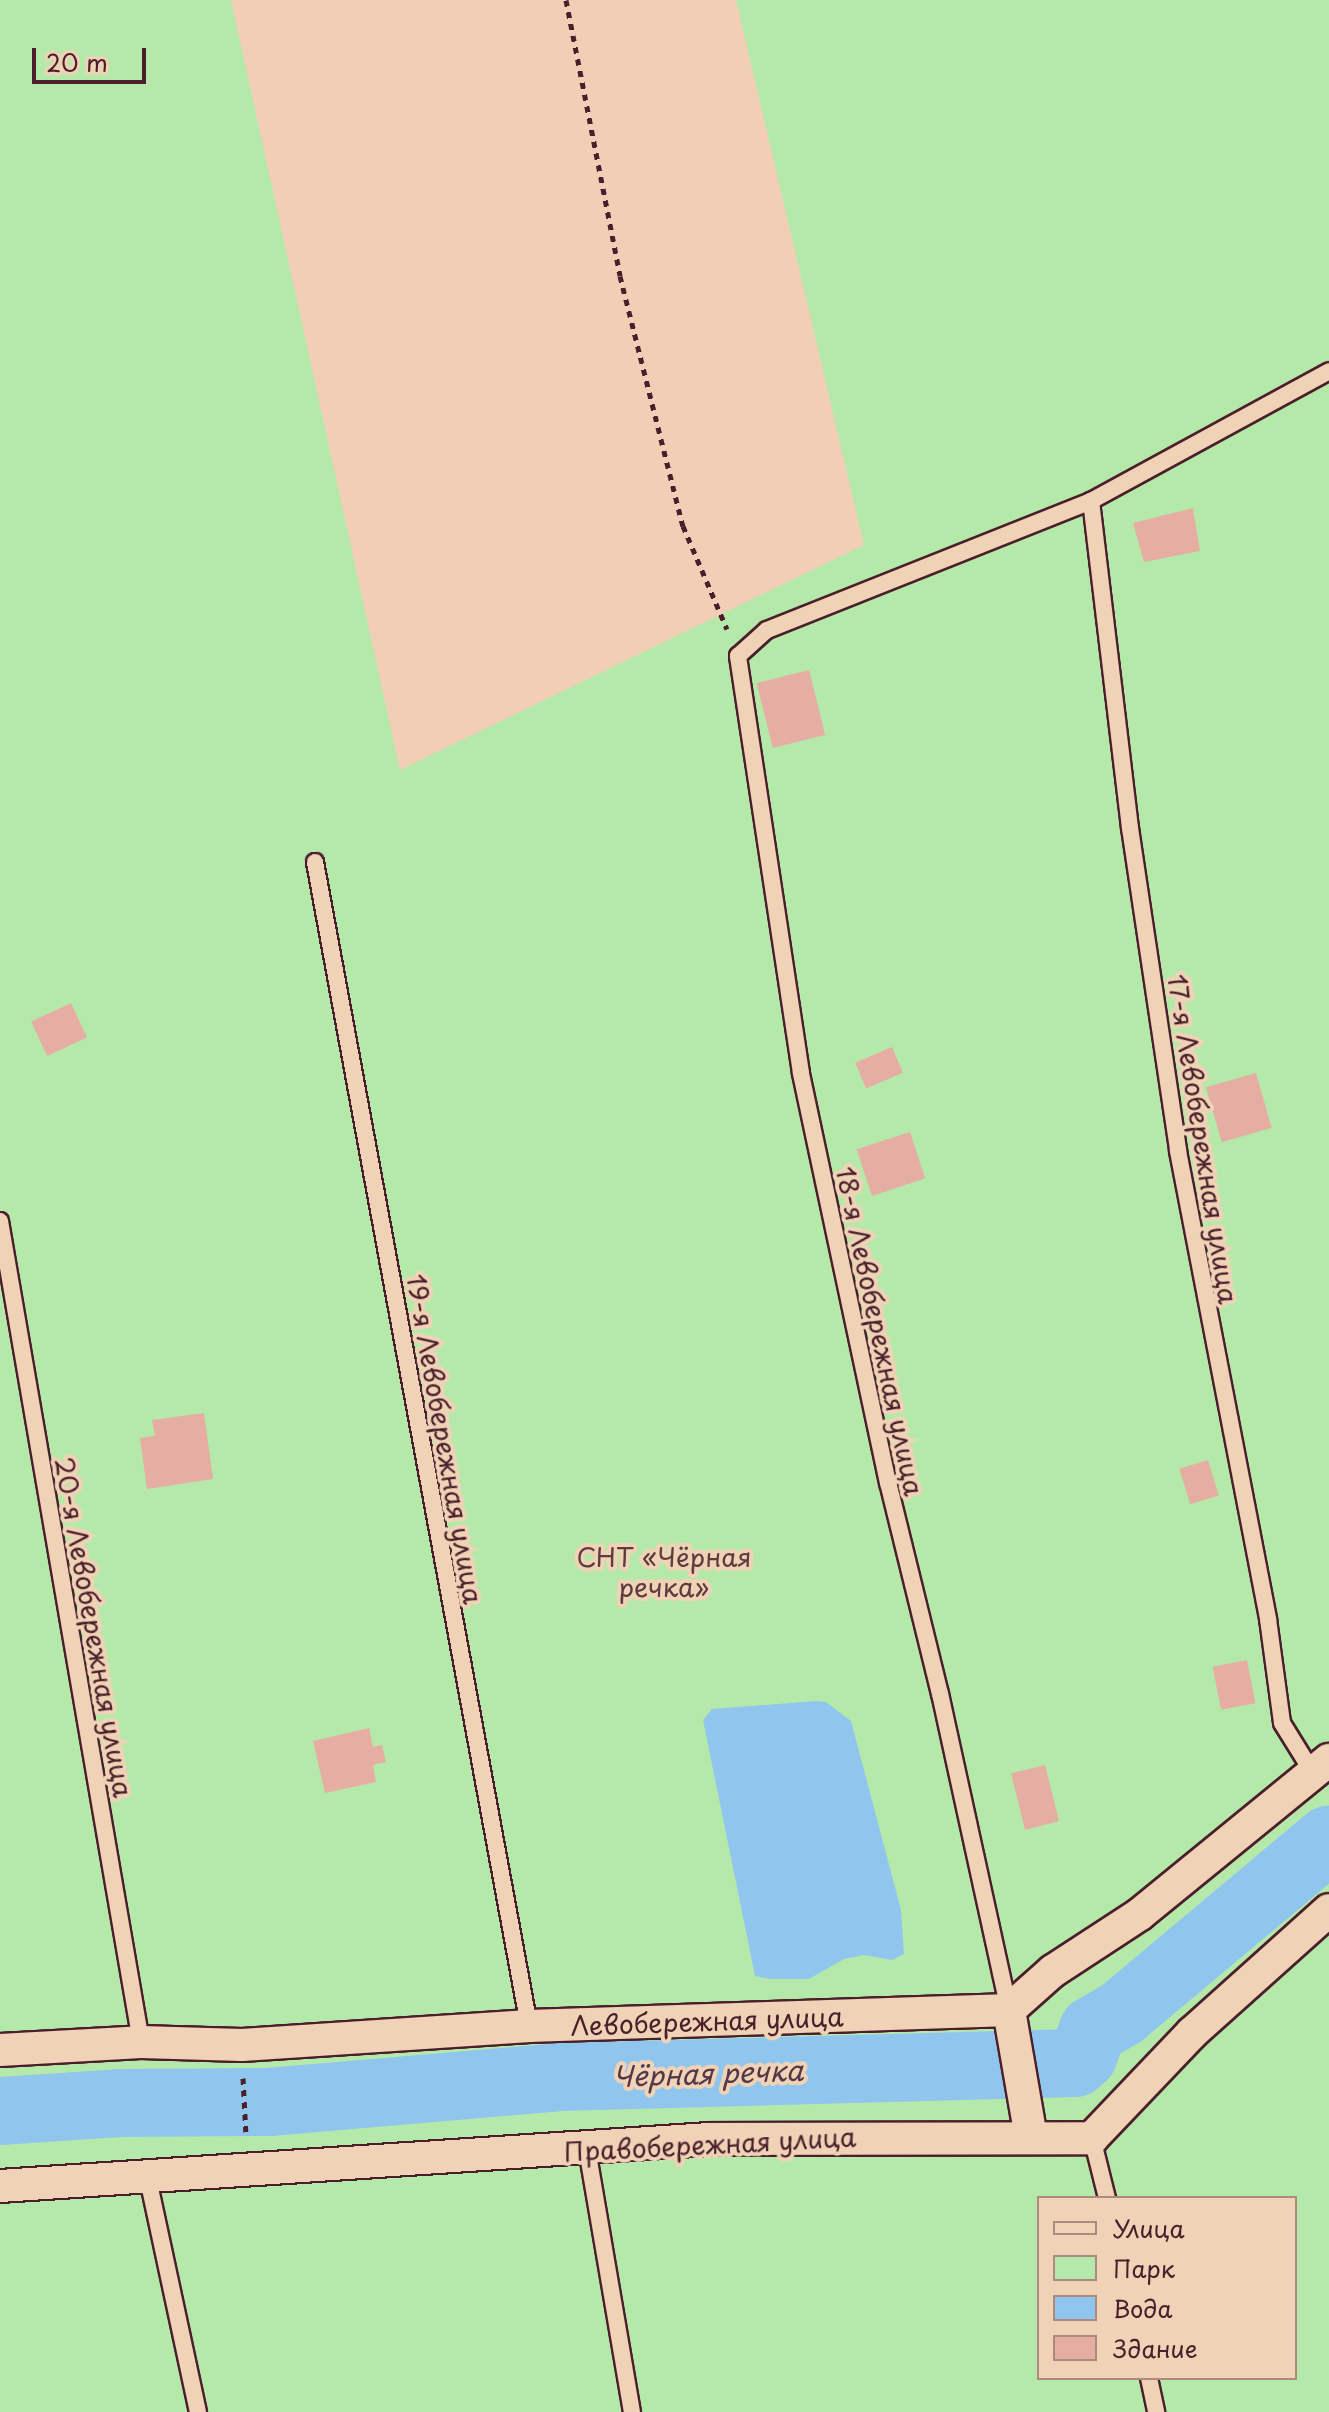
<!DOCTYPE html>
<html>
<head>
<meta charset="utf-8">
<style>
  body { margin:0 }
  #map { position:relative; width:1329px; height:2412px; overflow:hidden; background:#f1ceb5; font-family:"Playpen Sans",sans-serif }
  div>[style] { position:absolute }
  .green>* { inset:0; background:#b5e9aa }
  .water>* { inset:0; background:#90c6ee }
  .river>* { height:68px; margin:-34px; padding:0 34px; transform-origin:34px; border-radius:34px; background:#90c6ee }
  .building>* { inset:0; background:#e6ada2; transform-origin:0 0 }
  .path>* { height:5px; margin-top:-2.5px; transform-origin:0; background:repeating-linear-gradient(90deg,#4a1f2b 0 6px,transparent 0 12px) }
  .roads { filter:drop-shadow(2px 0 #4a1f2b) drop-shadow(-2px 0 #4a1f2b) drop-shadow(0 2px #4a1f2b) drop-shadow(0 -2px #4a1f2b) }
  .service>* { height:16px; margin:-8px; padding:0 8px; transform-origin:8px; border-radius:8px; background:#f0d2b6 }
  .minor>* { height:32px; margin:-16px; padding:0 16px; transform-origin:16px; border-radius:16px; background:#f0d2b6 }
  span { translate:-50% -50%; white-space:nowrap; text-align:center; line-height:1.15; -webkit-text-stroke:8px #f0d2b6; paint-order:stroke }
  .street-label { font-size:26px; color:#4a1f2b }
  .park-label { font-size:26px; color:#5a3d3e }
  .water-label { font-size:28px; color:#543848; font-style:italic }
  .legend { position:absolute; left:1037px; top:2196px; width:260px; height:184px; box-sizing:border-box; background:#f0d2b6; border:2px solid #ae8a7e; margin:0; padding:10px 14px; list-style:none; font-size:24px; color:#4a1f2b }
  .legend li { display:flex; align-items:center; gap:16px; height:40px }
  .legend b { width:40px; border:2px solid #ae8a7e }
  .scale { position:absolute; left:32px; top:48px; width:114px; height:36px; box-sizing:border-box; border:4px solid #4a1f2b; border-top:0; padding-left:10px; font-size:24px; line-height:28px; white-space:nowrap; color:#4a1f2b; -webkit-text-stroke:6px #f0d2b6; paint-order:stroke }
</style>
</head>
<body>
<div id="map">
  <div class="green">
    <div style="clip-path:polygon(evenodd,0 0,231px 0,400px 770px,864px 545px,736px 0,1329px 0,1329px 2412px,0 2412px,0 0,1039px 2198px,1295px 2198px,1295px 2378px,1039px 2378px,1039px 2198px)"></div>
  </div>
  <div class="water">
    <div style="clip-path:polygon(816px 1701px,826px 1702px,851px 1721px,901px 1910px,904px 1954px,892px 1960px,864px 1955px,844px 1959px,809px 1979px,770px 1979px,755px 1976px,703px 1720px,712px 1709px)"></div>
  </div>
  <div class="river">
    <div style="left:0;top:2111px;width:119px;rotate:-3.8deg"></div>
    <div style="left:119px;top:2103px;width:150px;rotate:-0.4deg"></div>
    <div style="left:269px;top:2102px;width:292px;rotate:-4.9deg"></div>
    <div style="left:560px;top:2077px;width:515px;rotate:-1.56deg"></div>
    <div style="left:1075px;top:2063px;width:11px;rotate:-41deg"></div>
    <div style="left:1083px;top:2056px;width:28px;rotate:-69deg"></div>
    <div style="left:1093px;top:2030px;width:34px;rotate:-30deg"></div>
    <div style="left:1122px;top:2013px;width:270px;rotate:-40deg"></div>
  </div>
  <div class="building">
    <div style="clip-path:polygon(1193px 508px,1200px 551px,1144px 562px,1133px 523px)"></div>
    <div style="left:809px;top:670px;width:67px;height:54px;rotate:76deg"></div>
    <div style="left:71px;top:1003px;width:38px;height:44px;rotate:65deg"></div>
    <div style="left:892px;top:1047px;width:28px;height:40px;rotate:67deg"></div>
    <div style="left:1256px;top:1073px;width:57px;height:52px;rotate:74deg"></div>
    <div style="left:910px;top:1132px;width:49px;height:56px;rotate:72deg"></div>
    <div style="clip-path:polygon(204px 1413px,213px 1479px,147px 1489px,140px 1438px,155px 1436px,152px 1420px)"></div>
    <div style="left:1208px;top:1460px;width:37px;height:30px;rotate:73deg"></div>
    <div style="left:1247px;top:1660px;width:44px;height:35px;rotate:79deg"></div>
    <div style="clip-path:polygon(369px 1728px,373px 1747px,382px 1745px,386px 1762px,373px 1765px,376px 1782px,325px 1793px,313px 1741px)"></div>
    <div style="left:1045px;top:1765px;width:58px;height:35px;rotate:76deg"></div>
  </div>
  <div class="path">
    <div style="left:566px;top:0;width:281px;rotate:78.9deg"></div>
    <div style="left:620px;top:276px;width:258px;rotate:75.9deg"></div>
    <div style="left:683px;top:526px;width:112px;rotate:66.9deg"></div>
    <div style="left:243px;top:2078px;width:58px;rotate:87deg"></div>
  </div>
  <div class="roads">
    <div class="service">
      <div style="left:1091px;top:501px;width:329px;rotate:83.2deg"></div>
      <div style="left:1130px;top:828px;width:327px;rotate:81.5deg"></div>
      <div style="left:1178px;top:1151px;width:477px;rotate:79.1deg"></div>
      <div style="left:1268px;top:1619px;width:105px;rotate:82.3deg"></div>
      <div style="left:1282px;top:1723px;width:59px;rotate:58.2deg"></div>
      <div style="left:315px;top:862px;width:1184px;rotate:79.58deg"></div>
      <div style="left:0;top:1221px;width:833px;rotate:80.25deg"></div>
      <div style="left:1009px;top:2010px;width:323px;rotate:-102.3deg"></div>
      <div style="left:940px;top:1694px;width:217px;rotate:-103.8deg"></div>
      <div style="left:888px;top:1483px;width:419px;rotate:-102deg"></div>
      <div style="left:801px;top:1073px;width:422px;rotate:-98.6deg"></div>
      <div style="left:738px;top:656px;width:39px;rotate:-42deg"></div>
      <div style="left:767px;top:630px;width:349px;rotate:-21.7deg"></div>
      <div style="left:1091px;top:501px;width:271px;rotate:-28.6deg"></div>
      <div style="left:1092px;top:2138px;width:62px;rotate:76deg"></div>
      <div style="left:587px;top:2149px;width:267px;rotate:80.3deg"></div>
      <div style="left:148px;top:2179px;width:238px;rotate:77.9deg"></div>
      <div style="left:1149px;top:2378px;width:35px;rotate:78deg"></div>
    </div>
    <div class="minor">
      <div style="left:1009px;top:2010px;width:129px;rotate:80.2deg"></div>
      <div style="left:0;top:2050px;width:141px;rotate:-3.2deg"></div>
      <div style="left:141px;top:2042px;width:101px;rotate:1.7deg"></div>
      <div style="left:242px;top:2045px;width:288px;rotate:-3.8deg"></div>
      <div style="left:529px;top:2026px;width:480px;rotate:-1.9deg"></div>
      <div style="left:1009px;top:2010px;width:59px;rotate:-41.6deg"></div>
      <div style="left:1053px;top:1971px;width:104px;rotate:-33.2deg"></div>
      <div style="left:1140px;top:1914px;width:244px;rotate:-39.2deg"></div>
      <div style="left:0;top:2186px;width:712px;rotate:-3.79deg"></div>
      <div style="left:710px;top:2139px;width:382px;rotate:-0.1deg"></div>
      <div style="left:1092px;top:2138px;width:145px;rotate:-46.4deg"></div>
      <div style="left:1192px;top:2033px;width:184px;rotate:-41.9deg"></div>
    </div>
  </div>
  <div class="street-label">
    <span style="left:1203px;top:1139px;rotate:81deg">17-я Левобережная улица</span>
    <span style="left:880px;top:1331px;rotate:78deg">18-я Левобережная улица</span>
    <span style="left:445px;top:1439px;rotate:80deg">19-я Левобережная улица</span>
    <span style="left:94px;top:1627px;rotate:80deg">20-я Левобережная улица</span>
    <span style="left:707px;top:2021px;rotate:-2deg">Левобережная улица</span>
    <span style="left:710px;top:2144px;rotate:-3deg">Правобережная улица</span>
  </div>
  <div class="park-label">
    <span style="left:664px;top:1572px">СНТ «Чёрная<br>речка»</span>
  </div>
  <div class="water-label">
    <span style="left:708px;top:2073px;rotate:-2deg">Чёрная речка</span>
  </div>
  <ul class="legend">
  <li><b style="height:10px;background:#f0d2b6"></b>Улица</li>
  <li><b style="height:22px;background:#b5e9aa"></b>Парк</li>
  <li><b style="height:22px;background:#90c6ee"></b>Вода</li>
  <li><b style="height:22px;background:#e6ada2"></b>Здание</li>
  </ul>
  <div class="scale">20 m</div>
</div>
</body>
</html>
